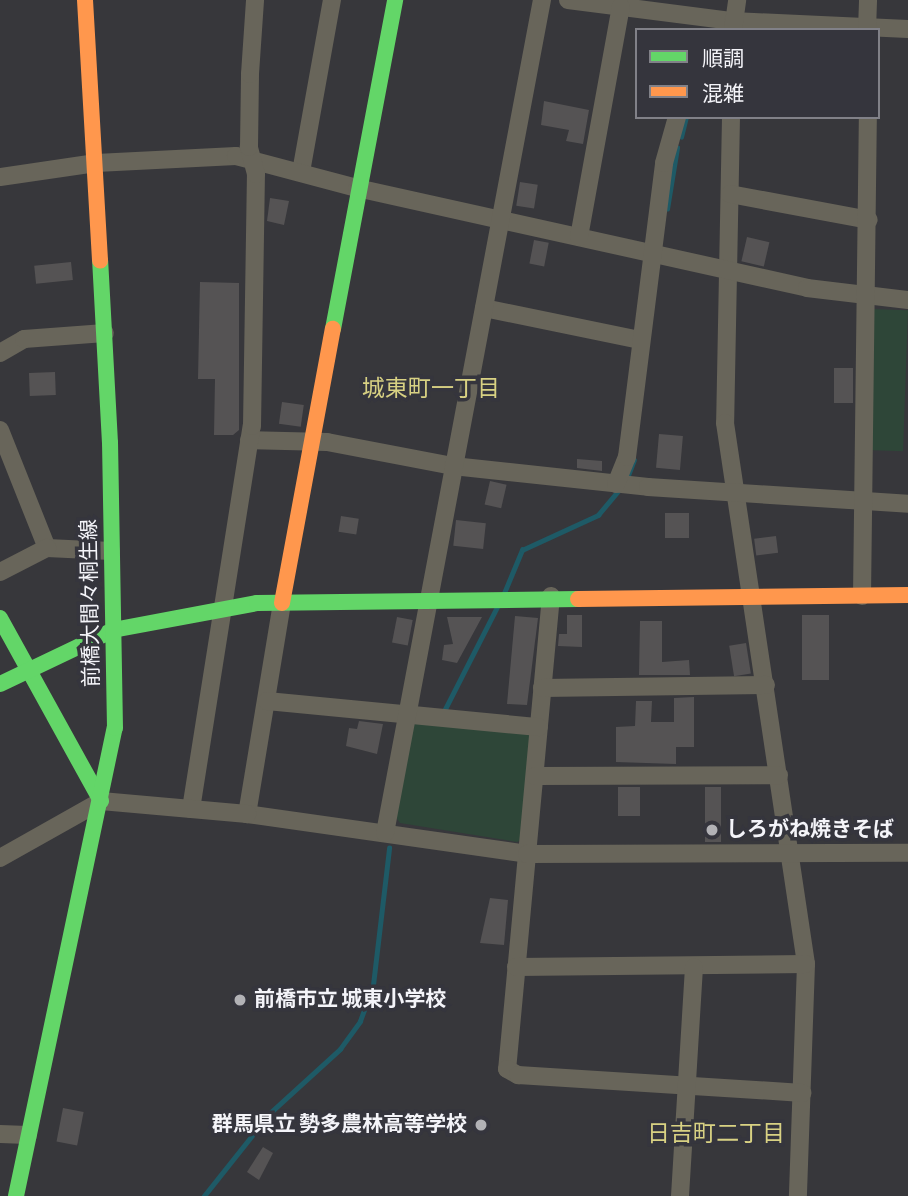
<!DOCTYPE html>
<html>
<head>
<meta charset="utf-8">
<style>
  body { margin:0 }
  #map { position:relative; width:908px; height:1196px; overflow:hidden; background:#37373b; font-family:"Alegreya Sans","Noto Sans JP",sans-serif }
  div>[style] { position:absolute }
  .green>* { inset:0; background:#2e4638; transform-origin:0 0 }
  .stream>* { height:4.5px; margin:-2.25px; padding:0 2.25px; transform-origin:2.25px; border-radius:2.25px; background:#1e5a66 }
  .building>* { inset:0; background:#555354; transform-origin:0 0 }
  .street>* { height:18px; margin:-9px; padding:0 9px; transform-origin:9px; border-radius:9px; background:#68655a }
  .fast>* { height:16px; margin:-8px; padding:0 8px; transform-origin:8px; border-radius:8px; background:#63d668 }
  .slow>* { height:16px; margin:-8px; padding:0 8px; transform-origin:8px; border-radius:8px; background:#ff974d }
  .dots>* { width:19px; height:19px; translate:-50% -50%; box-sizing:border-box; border:4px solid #35353d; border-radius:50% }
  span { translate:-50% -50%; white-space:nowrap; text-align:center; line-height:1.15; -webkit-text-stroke:7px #35353d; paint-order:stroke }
  .street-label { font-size:21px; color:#f4f4f9 }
  .poi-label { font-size:21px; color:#f4f4f9; font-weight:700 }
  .left { translate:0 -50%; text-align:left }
  .right { translate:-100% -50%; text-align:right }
  .neighbourhood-label { font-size:23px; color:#d8d183 }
  .legend { position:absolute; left:635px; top:28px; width:245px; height:91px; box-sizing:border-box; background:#35353d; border:2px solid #818188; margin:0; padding:9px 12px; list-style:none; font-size:21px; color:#f4f4f9 }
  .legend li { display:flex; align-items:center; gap:14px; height:35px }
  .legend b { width:35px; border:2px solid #818188 }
</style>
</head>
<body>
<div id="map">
  <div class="green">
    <div style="left:870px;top:309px;width:38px;height:141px;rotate:2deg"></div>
    <div style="clip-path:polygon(416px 723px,527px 732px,532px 739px,524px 838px,517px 842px,400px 823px,395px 816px,411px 725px)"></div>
  </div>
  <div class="stream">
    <div style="left:681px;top:137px;width:21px;rotate:-76deg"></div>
    <div style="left:667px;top:209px;width:62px;rotate:-80.7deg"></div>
    <div style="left:627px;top:478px;width:19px;rotate:-69deg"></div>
    <div style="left:504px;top:593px;width:47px;rotate:-67.3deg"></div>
    <div style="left:522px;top:550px;width:84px;rotate:-24.7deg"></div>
    <div style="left:598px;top:515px;width:35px;rotate:-50deg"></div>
    <div style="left:442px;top:715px;width:121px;rotate:-63deg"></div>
    <div style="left:204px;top:1196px;width:106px;rotate:-51.5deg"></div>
    <div style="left:270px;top:1113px;width:95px;rotate:-42.4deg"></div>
    <div style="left:340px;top:1049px;width:34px;rotate:-54deg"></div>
    <div style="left:360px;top:1021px;width:38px;rotate:-70deg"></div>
    <div style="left:373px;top:985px;width:138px;rotate:-83.3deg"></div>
  </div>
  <div class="building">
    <div style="clip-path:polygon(544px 101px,589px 110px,583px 144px,566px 141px,569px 130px,541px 125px)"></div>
    <div style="left:520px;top:182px;width:18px;height:24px;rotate:9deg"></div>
    <div style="clip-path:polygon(270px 198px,289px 201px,284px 225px,267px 221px)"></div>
    <div style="left:747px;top:237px;width:23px;height:25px;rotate:13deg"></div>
    <div style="left:534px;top:240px;width:15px;height:24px;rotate:11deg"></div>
    <div style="left:71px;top:262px;width:18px;height:37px;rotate:84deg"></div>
    <div style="clip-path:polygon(200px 282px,239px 283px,239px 430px,233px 435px,214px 435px,215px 379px,198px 379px)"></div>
    <div style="left:834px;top:368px;width:19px;height:35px"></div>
    <div style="left:55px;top:372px;width:23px;height:26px;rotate:88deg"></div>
    <div style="left:282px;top:402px;width:22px;height:22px;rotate:8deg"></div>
    <div style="left:659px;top:434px;width:24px;height:34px;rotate:5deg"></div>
    <div style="clip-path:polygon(577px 459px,602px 461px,602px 471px,577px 468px)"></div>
    <div style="left:490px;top:481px;width:17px;height:24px;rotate:13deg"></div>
    <div style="left:689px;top:513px;width:25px;height:24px;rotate:90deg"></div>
    <div style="left:341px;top:516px;width:18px;height:16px;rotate:9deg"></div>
    <div style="left:456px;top:520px;width:30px;height:26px;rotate:6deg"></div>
    <div style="left:776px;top:536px;width:17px;height:22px;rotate:83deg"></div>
    <div style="clip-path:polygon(567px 615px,582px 615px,582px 647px,558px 646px,559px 634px,567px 634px)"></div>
    <div style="left:802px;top:615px;width:27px;height:65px"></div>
    <div style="clip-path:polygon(515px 616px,538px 618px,527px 705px,507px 704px)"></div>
    <div style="left:397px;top:617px;width:16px;height:26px;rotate:11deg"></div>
    <div style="clip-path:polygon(447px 617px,482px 617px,457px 663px,442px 660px,444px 645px,453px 644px)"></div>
    <div style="clip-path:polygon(640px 621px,662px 621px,662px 662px,689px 660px,690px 675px,639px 675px)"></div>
    <div style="left:746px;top:643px;width:31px;height:17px;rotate:81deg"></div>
    <div style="clip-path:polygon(694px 697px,694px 747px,676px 747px,676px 764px,616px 762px,616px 727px,635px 726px,636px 701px,652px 701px,651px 722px,674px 722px,674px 698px)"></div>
    <div style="clip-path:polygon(359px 721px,383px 724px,377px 754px,346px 746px,349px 728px,357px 729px)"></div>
    <div style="left:618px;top:787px;width:22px;height:29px"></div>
    <div style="left:705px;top:787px;width:16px;height:55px"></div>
    <div style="clip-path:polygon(490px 898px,508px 900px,504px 945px,480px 943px)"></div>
    <div style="left:63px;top:1108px;width:21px;height:34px;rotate:11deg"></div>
    <div style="clip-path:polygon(263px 1147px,273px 1153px,259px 1180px,247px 1172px)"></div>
  </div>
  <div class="street">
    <div style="left:568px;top:0;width:166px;rotate:7.3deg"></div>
    <div style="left:733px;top:21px;width:175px;rotate:2.6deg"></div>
    <div style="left:733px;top:30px;width:30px;rotate:-82deg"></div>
    <div style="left:867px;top:30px;width:30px;rotate:-88deg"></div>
    <div style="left:731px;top:117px;width:306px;rotate:91.1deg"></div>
    <div style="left:725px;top:423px;width:547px;rotate:81.48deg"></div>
    <div style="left:806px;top:964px;width:232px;rotate:92deg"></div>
    <div style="left:301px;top:172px;width:175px;rotate:-79.8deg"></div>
    <div style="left:0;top:177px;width:97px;rotate:-8.3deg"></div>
    <div style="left:96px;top:163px;width:140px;rotate:-2.9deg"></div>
    <div style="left:236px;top:156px;width:125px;rotate:14.8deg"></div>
    <div style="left:357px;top:188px;width:461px;rotate:12.5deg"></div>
    <div style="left:807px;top:288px;width:102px;rotate:6.8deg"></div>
    <div style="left:730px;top:194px;width:141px;rotate:10.6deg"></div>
    <div style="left:579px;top:237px;width:234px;rotate:-79.7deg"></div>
    <div style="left:484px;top:308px;width:159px;rotate:11.6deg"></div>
    <div style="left:0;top:353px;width:28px;rotate:-30deg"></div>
    <div style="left:24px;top:339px;width:81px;rotate:-4.2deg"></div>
    <div style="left:0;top:430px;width:127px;rotate:68.3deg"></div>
    <div style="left:47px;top:548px;width:64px;rotate:2.7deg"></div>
    <div style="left:249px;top:440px;width:78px;rotate:1.5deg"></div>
    <div style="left:327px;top:442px;width:128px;rotate:10.8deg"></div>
    <div style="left:453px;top:466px;width:196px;rotate:6.1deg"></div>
    <div style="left:648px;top:487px;width:261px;rotate:3.7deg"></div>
    <div style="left:616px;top:484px;width:29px;rotate:-68deg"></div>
    <div style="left:627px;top:457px;width:296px;rotate:-82.8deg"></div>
    <div style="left:664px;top:163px;width:48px;rotate:-74.2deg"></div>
    <div style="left:0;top:572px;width:53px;rotate:-27.1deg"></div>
    <div style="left:551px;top:596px;width:475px;rotate:95.3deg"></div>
    <div style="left:507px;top:1069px;width:13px;rotate:29deg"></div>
    <div style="left:518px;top:1075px;width:285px;rotate:3.6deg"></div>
    <div style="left:862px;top:596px;width:479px;rotate:-89.3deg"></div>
    <div style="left:282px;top:603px;width:214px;rotate:99.4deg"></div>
    <div style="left:247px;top:814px;width:283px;rotate:8.1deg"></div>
    <div style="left:527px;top:854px;width:381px;rotate:-0.2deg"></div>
    <div style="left:542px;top:688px;width:224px;rotate:-0.8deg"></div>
    <div style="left:267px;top:701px;width:273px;rotate:5.5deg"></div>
    <div style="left:535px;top:776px;width:244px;rotate:-0.2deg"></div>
    <div style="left:191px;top:809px;width:388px;rotate:-81deg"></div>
    <div style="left:252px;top:426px;width:252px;rotate:-89.1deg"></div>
    <div style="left:256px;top:174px;width:28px;rotate:-105deg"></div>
    <div style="left:249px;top:147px;width:73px;rotate:-89.2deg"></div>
    <div style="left:250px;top:74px;width:74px;rotate:-86.1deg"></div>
    <div style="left:385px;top:833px;width:848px;rotate:-79.33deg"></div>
    <div style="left:0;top:858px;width:116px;rotate:-29.4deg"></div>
    <div style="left:101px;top:801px;width:147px;rotate:5.1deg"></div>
    <div style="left:516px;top:967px;width:290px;rotate:-0.6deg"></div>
    <div style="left:0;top:1134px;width:28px;rotate:2deg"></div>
    <div style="left:680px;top:1196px;width:229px;rotate:-86.5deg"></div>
  </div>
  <div class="fast">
    <div style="left:333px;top:329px;width:335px;rotate:-79.3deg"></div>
    <div style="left:0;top:618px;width:209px;rotate:61.1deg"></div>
    <div style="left:0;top:684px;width:125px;rotate:-25.5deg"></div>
    <div style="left:113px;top:630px;width:147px;rotate:-10.6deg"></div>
    <div style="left:257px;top:603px;width:321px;rotate:-0.7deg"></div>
    <div style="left:16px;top:1196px;width:478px;rotate:-78.1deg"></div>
    <div style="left:115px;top:728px;width:285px;rotate:-91deg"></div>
    <div style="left:110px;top:443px;width:182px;rotate:-93.1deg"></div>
  </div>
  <div class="slow">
    <div style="left:85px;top:0;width:261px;rotate:86.7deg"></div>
    <div style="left:578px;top:599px;width:330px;rotate:-0.7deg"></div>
    <div style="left:282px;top:603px;width:279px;rotate:-79.5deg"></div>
  </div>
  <div class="dots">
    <div style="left:712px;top:830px;background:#b2b2b6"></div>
    <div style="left:240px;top:1000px;background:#b2b2b6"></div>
    <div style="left:481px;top:1125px;background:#b2b2b6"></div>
  </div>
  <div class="street-label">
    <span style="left:91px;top:603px;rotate:-91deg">前橋大間々桐生線</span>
  </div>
  <div class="poi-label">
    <span class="left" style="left:726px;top:830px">しろがね焼きそば</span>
    <span class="left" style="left:254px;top:1000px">前橋市立 城東小学校</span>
    <span class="right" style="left:467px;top:1125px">群馬県立 勢多農林高等学校</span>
  </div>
  <div class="neighbourhood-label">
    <span style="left:431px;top:390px">城東町一丁目</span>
    <span style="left:716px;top:1135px">日吉町二丁目</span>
  </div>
  <ul class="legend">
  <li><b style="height:9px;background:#63d668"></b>順調</li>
  <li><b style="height:9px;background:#ff974d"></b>混雑</li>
  </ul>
</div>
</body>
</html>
